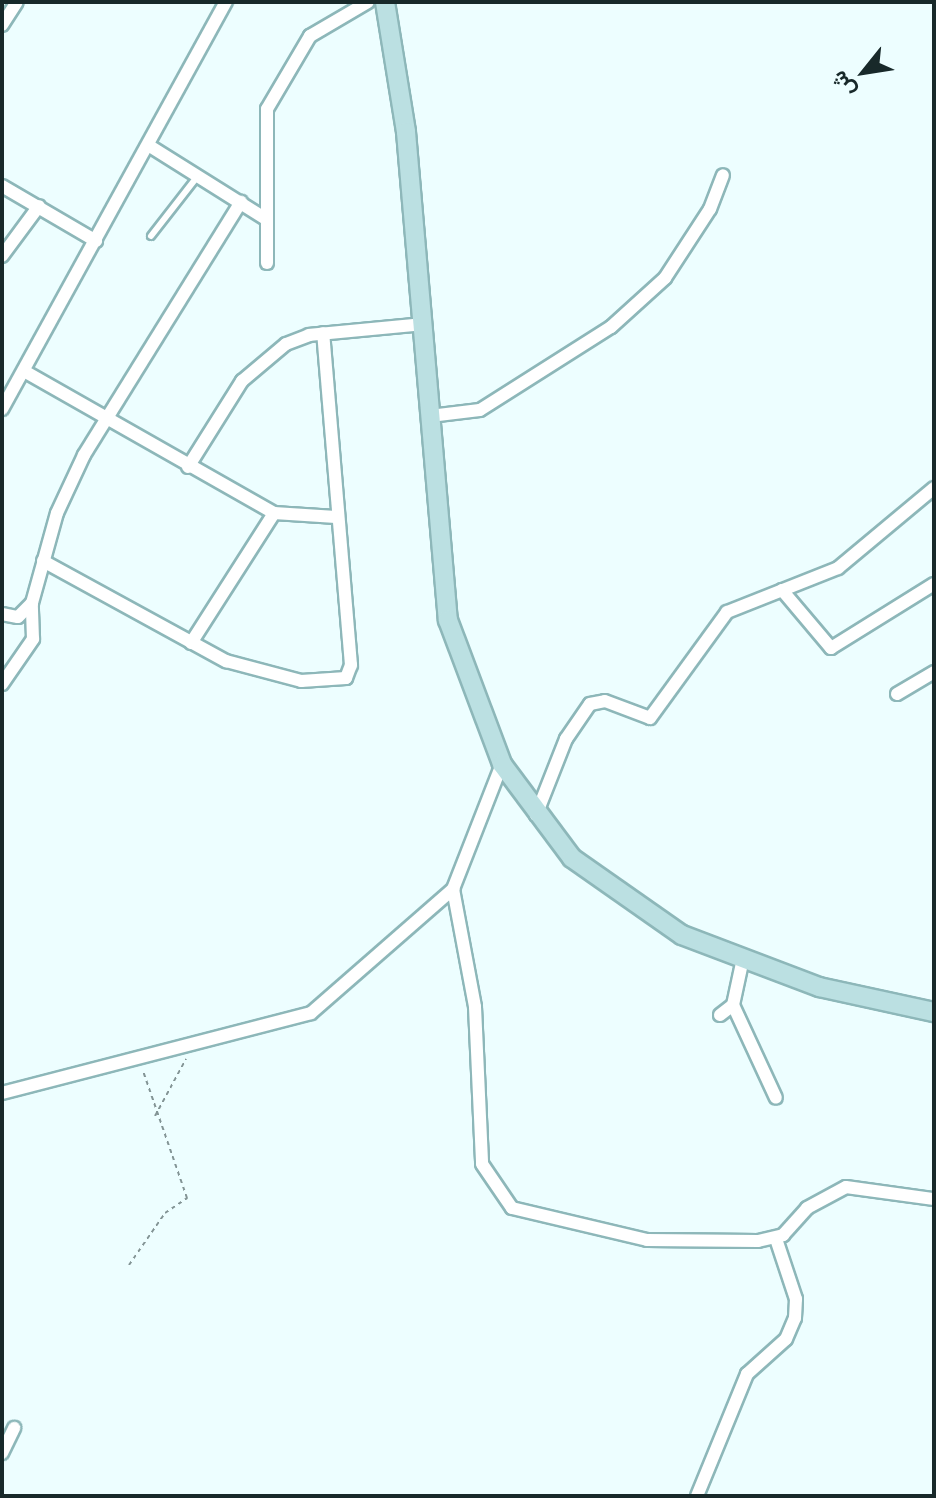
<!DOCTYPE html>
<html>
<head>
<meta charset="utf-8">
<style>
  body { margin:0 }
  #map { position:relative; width:936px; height:1498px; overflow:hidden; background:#edfeff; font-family:Arial,Vazirmatn,sans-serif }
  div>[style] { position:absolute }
  .path>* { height:2px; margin-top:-1px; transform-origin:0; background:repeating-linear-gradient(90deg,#839495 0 4px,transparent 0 8px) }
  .roads { filter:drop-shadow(2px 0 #8db7b9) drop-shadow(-2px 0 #8db7b9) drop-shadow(0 2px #8db7b9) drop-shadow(0 -2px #8db7b9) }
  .lane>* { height:6px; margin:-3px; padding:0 3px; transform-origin:3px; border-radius:3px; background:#fff }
  .street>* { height:12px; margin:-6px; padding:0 6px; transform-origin:6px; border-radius:6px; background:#fff }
  .secondary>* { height:18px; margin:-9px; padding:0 9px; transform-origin:9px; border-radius:9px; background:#bbe0e2 }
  span { translate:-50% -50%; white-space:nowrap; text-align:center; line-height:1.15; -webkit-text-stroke:6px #edfeff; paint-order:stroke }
  .frame { position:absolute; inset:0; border:4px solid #18292a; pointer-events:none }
  .north { position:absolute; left:824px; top:32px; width:80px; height:80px; -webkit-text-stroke:6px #edfeff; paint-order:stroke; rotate:240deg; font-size:22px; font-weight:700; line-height:32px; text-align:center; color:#18292a }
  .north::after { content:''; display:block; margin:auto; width:28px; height:36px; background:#18292a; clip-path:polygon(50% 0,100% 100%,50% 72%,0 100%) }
</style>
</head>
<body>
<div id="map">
  <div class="path">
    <div style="left:155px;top:1116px;width:65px;rotate:-61.5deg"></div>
    <div style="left:129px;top:1265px;width:63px;rotate:-55.3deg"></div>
    <div style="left:165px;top:1213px;width:27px;rotate:-34deg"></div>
    <div style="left:187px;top:1198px;width:134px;rotate:-109.1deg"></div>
  </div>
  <div class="roads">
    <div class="lane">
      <div style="left:151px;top:236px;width:75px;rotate:-52.1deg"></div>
    </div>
    <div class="street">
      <div style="left:2px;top:25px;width:27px;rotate:-57deg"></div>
      <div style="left:148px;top:145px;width:139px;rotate:32.1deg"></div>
      <div style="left:2px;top:186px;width:109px;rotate:30.3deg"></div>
      <div style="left:2px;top:256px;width:62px;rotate:-53.5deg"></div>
      <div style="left:267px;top:263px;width:154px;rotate:-90deg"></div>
      <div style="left:267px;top:109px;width:85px;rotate:-59.5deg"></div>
      <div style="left:310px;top:36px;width:67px;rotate:-30.4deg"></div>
      <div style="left:24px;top:371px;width:288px;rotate:29.6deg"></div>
      <div style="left:274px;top:513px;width:62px;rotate:3.7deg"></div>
      <div style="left:2px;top:409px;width:465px;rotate:-61.2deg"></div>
      <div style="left:430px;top:416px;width:50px;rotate:-6.8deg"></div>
      <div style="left:480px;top:410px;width:155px;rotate:-32.4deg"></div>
      <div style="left:611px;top:327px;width:73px;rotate:-42.2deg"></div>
      <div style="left:665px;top:278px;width:82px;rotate:-56.9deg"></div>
      <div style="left:710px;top:209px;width:36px;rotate:-69deg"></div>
      <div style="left:188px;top:467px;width:102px;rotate:-57.9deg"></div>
      <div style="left:242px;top:381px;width:57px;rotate:-40.1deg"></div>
      <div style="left:286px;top:344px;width:25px;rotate:-21deg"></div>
      <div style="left:309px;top:335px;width:115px;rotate:-5.5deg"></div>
      <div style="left:43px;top:561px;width:209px;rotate:28.7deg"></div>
      <div style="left:226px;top:661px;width:78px;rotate:14.9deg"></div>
      <div style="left:301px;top:681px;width:45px;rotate:-3.8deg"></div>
      <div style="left:346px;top:678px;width:14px;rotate:-69deg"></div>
      <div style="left:351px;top:665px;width:333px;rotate:-94.8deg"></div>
      <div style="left:782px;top:590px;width:76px;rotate:49.8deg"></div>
      <div style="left:831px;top:648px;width:121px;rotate:-31.9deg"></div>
      <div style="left:2px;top:614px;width:16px;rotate:11deg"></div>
      <div style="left:18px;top:617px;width:20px;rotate:-45deg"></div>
      <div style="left:32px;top:603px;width:93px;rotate:-74.5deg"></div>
      <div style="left:57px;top:513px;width:64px;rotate:-65deg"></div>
      <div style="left:84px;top:455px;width:298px;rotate:-58.2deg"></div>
      <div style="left:191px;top:643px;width:154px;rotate:-57.4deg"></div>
      <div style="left:2px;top:684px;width:55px;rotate:-55.4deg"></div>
      <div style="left:33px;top:639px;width:36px;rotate:-92deg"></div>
      <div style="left:897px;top:694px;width:43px;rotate:-30.7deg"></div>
      <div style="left:536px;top:815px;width:82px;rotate:-68.5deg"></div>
      <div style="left:566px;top:739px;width:42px;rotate:-55.6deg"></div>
      <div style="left:590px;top:704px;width:15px;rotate:-11deg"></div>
      <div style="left:605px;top:701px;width:48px;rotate:20.7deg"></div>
      <div style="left:650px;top:718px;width:131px;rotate:-54deg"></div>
      <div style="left:727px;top:612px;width:119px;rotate:-21.6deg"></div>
      <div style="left:838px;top:568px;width:125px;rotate:-39.8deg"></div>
      <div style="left:453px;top:889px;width:120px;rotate:79.4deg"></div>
      <div style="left:475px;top:1007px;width:157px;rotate:87.4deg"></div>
      <div style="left:482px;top:1164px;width:53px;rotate:55.7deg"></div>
      <div style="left:512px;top:1208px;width:139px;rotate:13.3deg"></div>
      <div style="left:647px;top:1240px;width:111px;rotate:0.5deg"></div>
      <div style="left:758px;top:1241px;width:26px;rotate:-13deg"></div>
      <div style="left:783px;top:1235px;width:36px;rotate:-48deg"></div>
      <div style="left:807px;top:1208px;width:44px;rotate:-28.3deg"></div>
      <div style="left:846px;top:1187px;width:89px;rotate:7.8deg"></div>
      <div style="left:733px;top:1005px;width:102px;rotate:65.2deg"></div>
      <div style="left:720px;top:1015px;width:16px;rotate:-38deg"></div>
      <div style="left:733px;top:1005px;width:43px;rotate:-77.9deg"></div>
      <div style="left:2px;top:1093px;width:319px;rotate:-14.5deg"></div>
      <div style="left:311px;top:1013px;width:189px;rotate:-41.1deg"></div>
      <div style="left:453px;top:889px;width:134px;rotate:-68.6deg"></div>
      <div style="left:2px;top:1453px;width:28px;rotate:-64deg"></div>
      <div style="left:697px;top:1496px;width:132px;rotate:-67.7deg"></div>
      <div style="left:747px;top:1374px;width:52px;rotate:-41.9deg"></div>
      <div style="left:786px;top:1339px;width:23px;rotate:-67deg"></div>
      <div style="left:795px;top:1318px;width:19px;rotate:-87deg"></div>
      <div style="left:796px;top:1299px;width:63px;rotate:-108.4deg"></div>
    </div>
    <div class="secondary">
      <div style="left:385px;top:2px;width:132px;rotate:80.8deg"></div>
      <div style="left:406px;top:132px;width:490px;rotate:85.1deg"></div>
      <div style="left:448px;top:620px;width:154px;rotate:69.4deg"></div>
      <div style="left:502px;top:764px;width:117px;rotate:53.3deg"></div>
      <div style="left:572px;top:858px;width:134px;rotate:35deg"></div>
      <div style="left:682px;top:935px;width:147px;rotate:20.8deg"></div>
      <div style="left:819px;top:987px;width:118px;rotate:12.3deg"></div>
    </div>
  </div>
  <div class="frame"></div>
  <div class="north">ش</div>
</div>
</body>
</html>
